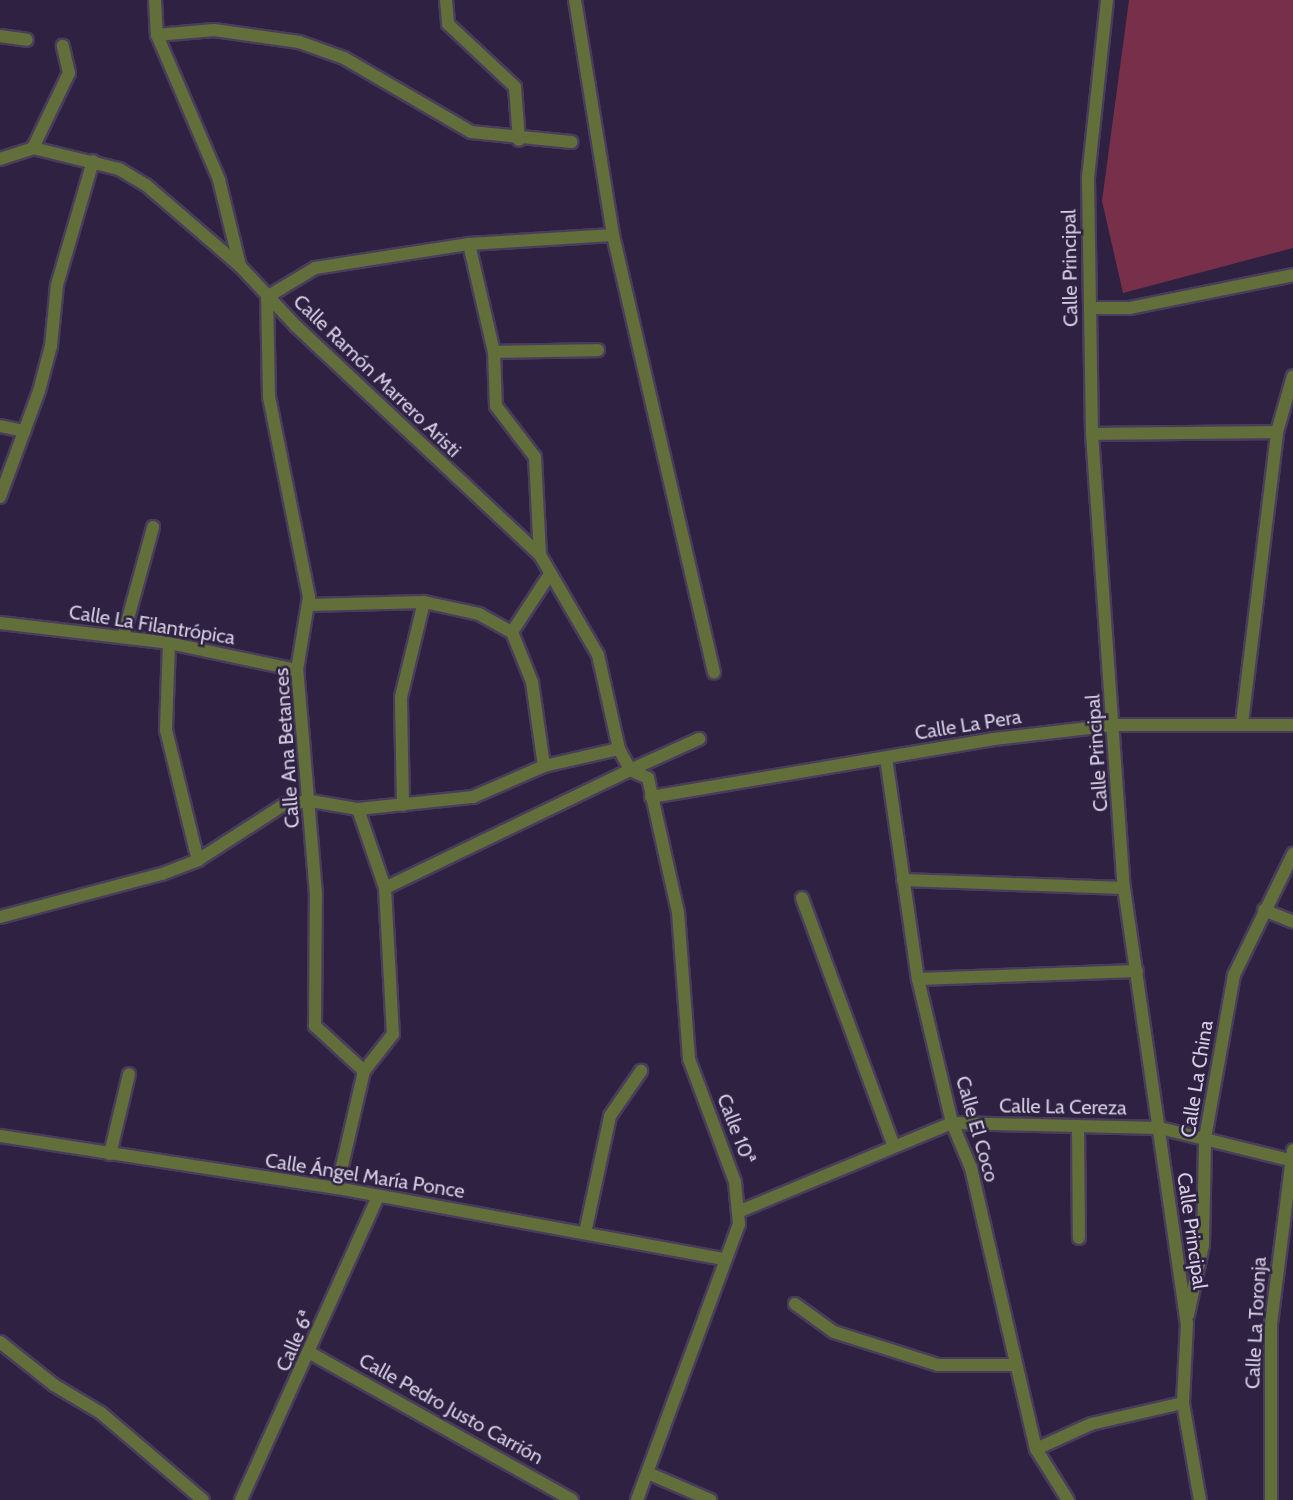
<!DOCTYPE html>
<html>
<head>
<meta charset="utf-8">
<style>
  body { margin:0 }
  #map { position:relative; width:1293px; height:1500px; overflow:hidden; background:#2e2142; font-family:Cabin,sans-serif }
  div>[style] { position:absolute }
  .green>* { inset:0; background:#782f4a }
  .roads { filter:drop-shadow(2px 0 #493d5c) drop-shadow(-2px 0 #493d5c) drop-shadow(0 2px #493d5c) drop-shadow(0 -2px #493d5c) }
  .minor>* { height:12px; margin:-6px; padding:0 6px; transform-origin:6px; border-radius:6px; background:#626f3a }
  span { translate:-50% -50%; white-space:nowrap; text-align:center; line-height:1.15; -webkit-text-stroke:5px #2e2142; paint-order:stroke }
  .street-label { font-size:20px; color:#d5cee3 }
</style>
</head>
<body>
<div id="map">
  <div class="green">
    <div style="clip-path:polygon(1129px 0,1293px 0,1293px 248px,1123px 293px,1102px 201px)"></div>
  </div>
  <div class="roads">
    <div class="minor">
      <div style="left:155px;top:0;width:35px;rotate:87deg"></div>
      <div style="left:157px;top:35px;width:158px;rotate:66.8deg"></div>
      <div style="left:219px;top:180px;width:89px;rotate:76.3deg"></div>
      <div style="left:446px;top:0;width:24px;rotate:85deg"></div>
      <div style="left:448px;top:24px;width:92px;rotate:43.2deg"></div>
      <div style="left:515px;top:87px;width:53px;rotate:85.7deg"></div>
      <div style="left:575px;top:0;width:238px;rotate:80.8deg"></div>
      <div style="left:613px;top:235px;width:449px;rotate:77deg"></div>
      <div style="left:1107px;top:0;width:180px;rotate:96.1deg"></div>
      <div style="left:1088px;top:179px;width:255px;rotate:89.1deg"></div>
      <div style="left:1092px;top:434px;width:455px;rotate:86deg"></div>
      <div style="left:1124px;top:888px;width:440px;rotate:81.8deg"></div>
      <div style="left:1187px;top:1323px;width:80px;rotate:92.9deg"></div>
      <div style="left:1183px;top:1403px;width:98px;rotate:80.1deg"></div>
      <div style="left:157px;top:35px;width:57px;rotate:-5deg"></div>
      <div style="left:214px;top:30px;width:86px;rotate:8deg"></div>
      <div style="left:299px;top:42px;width:48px;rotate:19.6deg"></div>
      <div style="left:344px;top:58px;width:147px;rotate:30.2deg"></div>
      <div style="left:471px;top:132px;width:101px;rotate:5.7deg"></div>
      <div style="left:0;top:36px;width:27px;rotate:8deg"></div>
      <div style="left:33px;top:148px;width:83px;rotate:-64.4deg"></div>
      <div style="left:69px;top:73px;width:28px;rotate:-103deg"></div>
      <div style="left:0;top:159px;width:35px;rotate:-18deg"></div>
      <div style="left:33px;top:148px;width:89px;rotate:13.7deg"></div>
      <div style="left:119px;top:169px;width:31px;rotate:31deg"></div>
      <div style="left:146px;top:185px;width:124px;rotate:40.8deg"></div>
      <div style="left:240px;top:266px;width:82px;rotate:47deg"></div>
      <div style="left:296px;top:326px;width:335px;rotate:43.2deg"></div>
      <div style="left:540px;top:555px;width:116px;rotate:59.9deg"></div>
      <div style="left:598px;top:655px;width:96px;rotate:77.4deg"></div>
      <div style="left:469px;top:244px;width:111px;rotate:77deg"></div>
      <div style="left:494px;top:352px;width:54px;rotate:87.9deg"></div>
      <div style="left:496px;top:406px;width:64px;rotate:52.6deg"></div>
      <div style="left:535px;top:457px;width:98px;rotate:87.1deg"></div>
      <div style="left:1090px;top:308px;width:40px"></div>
      <div style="left:1130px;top:308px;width:166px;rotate:-11.4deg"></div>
      <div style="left:494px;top:352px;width:104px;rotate:-1.1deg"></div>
      <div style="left:0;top:426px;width:25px;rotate:12deg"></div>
      <div style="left:1092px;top:434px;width:185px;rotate:-0.6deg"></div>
      <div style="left:0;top:497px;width:113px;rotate:-69.8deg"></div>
      <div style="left:39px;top:391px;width:47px;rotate:-75.1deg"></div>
      <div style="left:51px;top:346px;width:61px;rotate:-84.4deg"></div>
      <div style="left:57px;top:285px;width:129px;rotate:-73.8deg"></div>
      <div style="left:308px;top:605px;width:116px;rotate:-1.5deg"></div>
      <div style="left:424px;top:602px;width:56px;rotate:12.3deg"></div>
      <div style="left:479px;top:614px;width:38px;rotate:29deg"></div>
      <div style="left:512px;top:632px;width:54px;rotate:68.2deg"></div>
      <div style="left:532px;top:682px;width:85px;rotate:81.9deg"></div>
      <div style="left:0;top:623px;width:170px;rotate:6.7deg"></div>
      <div style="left:169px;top:643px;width:131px;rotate:11.9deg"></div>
      <div style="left:512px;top:632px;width:66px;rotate:-56.8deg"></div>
      <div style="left:123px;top:637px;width:114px;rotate:-74.7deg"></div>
      <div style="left:169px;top:643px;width:87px;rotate:92deg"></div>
      <div style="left:166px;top:730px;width:134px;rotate:76.2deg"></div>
      <div style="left:1242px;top:723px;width:293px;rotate:-83.1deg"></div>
      <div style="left:1277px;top:432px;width:58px;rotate:-74.1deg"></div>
      <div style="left:886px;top:758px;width:223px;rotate:81.8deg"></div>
      <div style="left:918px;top:979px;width:148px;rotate:76.7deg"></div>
      <div style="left:952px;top:1123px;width:49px;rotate:67.1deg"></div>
      <div style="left:971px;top:1168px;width:288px;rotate:77deg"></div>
      <div style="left:1036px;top:1449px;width:60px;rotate:57.9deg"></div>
      <div style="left:651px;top:797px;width:348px;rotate:-9.6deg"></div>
      <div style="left:994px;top:739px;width:122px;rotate:-6.6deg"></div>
      <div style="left:1115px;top:725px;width:178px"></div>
      <div style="left:403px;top:805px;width:108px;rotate:-91.1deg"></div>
      <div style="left:401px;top:697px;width:98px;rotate:-76.4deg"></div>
      <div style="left:358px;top:809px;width:116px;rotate:-6deg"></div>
      <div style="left:473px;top:797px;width:77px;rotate:-23.6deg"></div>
      <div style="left:544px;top:766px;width:77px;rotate:-12.8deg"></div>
      <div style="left:619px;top:749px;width:24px;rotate:62deg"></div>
      <div style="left:630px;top:770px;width:76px;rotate:-24.2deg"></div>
      <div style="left:903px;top:880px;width:221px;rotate:2.1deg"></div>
      <div style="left:385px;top:888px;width:272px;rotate:-25.7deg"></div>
      <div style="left:630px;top:770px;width:20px;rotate:24deg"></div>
      <div style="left:648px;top:778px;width:137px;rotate:77.4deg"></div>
      <div style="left:678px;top:912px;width:147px;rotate:85.7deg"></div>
      <div style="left:689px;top:1059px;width:131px;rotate:69.5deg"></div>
      <div style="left:735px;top:1182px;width:42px;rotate:84.6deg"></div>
      <div style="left:739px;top:1224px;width:294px;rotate:110.3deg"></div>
      <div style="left:802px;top:898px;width:265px;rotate:69.7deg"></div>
      <div style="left:1264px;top:910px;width:31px;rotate:22deg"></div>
      <div style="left:0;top:917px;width:168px;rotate:-14.9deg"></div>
      <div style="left:162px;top:874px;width:39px;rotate:-21deg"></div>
      <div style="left:198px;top:860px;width:103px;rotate:-32.8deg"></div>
      <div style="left:285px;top:804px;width:26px;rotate:-7deg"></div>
      <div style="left:311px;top:801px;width:48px;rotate:9.7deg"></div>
      <div style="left:358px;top:809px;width:83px;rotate:71.1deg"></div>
      <div style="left:385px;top:888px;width:146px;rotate:86.9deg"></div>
      <div style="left:393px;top:1034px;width:47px;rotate:128.1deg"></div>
      <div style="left:364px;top:1071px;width:120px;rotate:103deg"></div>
      <div style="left:918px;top:979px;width:219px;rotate:-2.1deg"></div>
      <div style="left:364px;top:1071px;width:67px;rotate:-137.4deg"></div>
      <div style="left:315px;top:1026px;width:132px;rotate:-89.6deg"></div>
      <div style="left:316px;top:894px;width:225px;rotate:-94.8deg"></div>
      <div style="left:297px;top:670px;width:74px;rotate:-80.7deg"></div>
      <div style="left:309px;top:597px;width:204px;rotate:-101.3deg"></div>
      <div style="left:269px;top:397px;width:100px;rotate:-91.1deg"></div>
      <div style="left:267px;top:297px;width:56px;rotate:-31.1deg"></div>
      <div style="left:315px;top:268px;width:156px;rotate:-8.9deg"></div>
      <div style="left:469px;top:244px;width:144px;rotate:-3.6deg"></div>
      <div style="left:1078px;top:1127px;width:111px;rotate:89.5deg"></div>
      <div style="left:0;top:1136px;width:341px;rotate:8.8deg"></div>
      <div style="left:337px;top:1188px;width:393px;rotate:10.4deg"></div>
      <div style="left:110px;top:1154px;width:82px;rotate:-76.6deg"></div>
      <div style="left:738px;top:1212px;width:232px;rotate:-22.6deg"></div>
      <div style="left:952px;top:1123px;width:208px;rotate:1.4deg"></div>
      <div style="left:1160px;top:1128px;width:137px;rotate:13.9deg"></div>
      <div style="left:585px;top:1233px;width:120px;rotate:-77.9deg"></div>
      <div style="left:610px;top:1116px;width:55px;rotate:-55.4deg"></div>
      <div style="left:795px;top:1304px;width:48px;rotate:35.7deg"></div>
      <div style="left:834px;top:1332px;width:109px;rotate:17.6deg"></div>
      <div style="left:938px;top:1365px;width:74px"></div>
      <div style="left:1188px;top:1315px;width:72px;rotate:-77.9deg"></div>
      <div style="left:1203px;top:1245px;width:107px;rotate:-88.9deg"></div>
      <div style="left:1205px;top:1138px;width:166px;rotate:-79.9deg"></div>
      <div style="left:1234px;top:975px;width:135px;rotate:-64deg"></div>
      <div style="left:0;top:1342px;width:69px;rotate:38.5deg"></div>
      <div style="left:54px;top:1385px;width:55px;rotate:30.8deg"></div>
      <div style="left:101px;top:1413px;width:134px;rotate:40.5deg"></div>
      <div style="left:312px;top:1354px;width:298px;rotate:29.3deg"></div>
      <div style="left:1036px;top:1449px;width:60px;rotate:-24.4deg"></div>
      <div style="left:1091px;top:1424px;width:94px;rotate:-12.9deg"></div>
      <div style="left:648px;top:1473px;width:68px;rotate:23.5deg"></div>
      <div style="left:241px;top:1500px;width:333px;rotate:-65.7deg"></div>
      <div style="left:1271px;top:1500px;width:176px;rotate:-90deg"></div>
      <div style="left:1271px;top:1324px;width:175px;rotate:-82.8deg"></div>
    </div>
  </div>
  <div class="street-label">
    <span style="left:1070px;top:268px;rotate:-91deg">Calle Principal</span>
    <span style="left:377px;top:376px;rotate:44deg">Calle Ramón Marrero Aristi</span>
    <span style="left:152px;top:625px;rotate:9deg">Calle La Filantrópica</span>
    <span style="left:968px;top:725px;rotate:-9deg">Calle La Pera</span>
    <span style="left:287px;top:748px;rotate:-94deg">Calle Ana Betances</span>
    <span style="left:1097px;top:753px;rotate:-94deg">Calle Principal</span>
    <span style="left:1197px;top:1079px;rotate:-81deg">Calle La China</span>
    <span style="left:1063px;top:1107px;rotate:1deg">Calle La Cereza</span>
    <span style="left:736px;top:1129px;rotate:69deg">Calle 10ª</span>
    <span style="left:977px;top:1129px;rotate:74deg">Calle El Coco</span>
    <span style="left:365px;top:1176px;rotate:9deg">Calle Ángel María Ponce</span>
    <span style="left:1192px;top:1231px;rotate:82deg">Calle Principal</span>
    <span style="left:1256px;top:1323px;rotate:-87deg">Calle La Toronja</span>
    <span style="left:295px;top:1341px;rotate:-66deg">Calle 6ª</span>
    <span style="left:451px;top:1409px;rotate:29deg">Calle Pedro Justo Carrión</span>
  </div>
</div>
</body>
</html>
